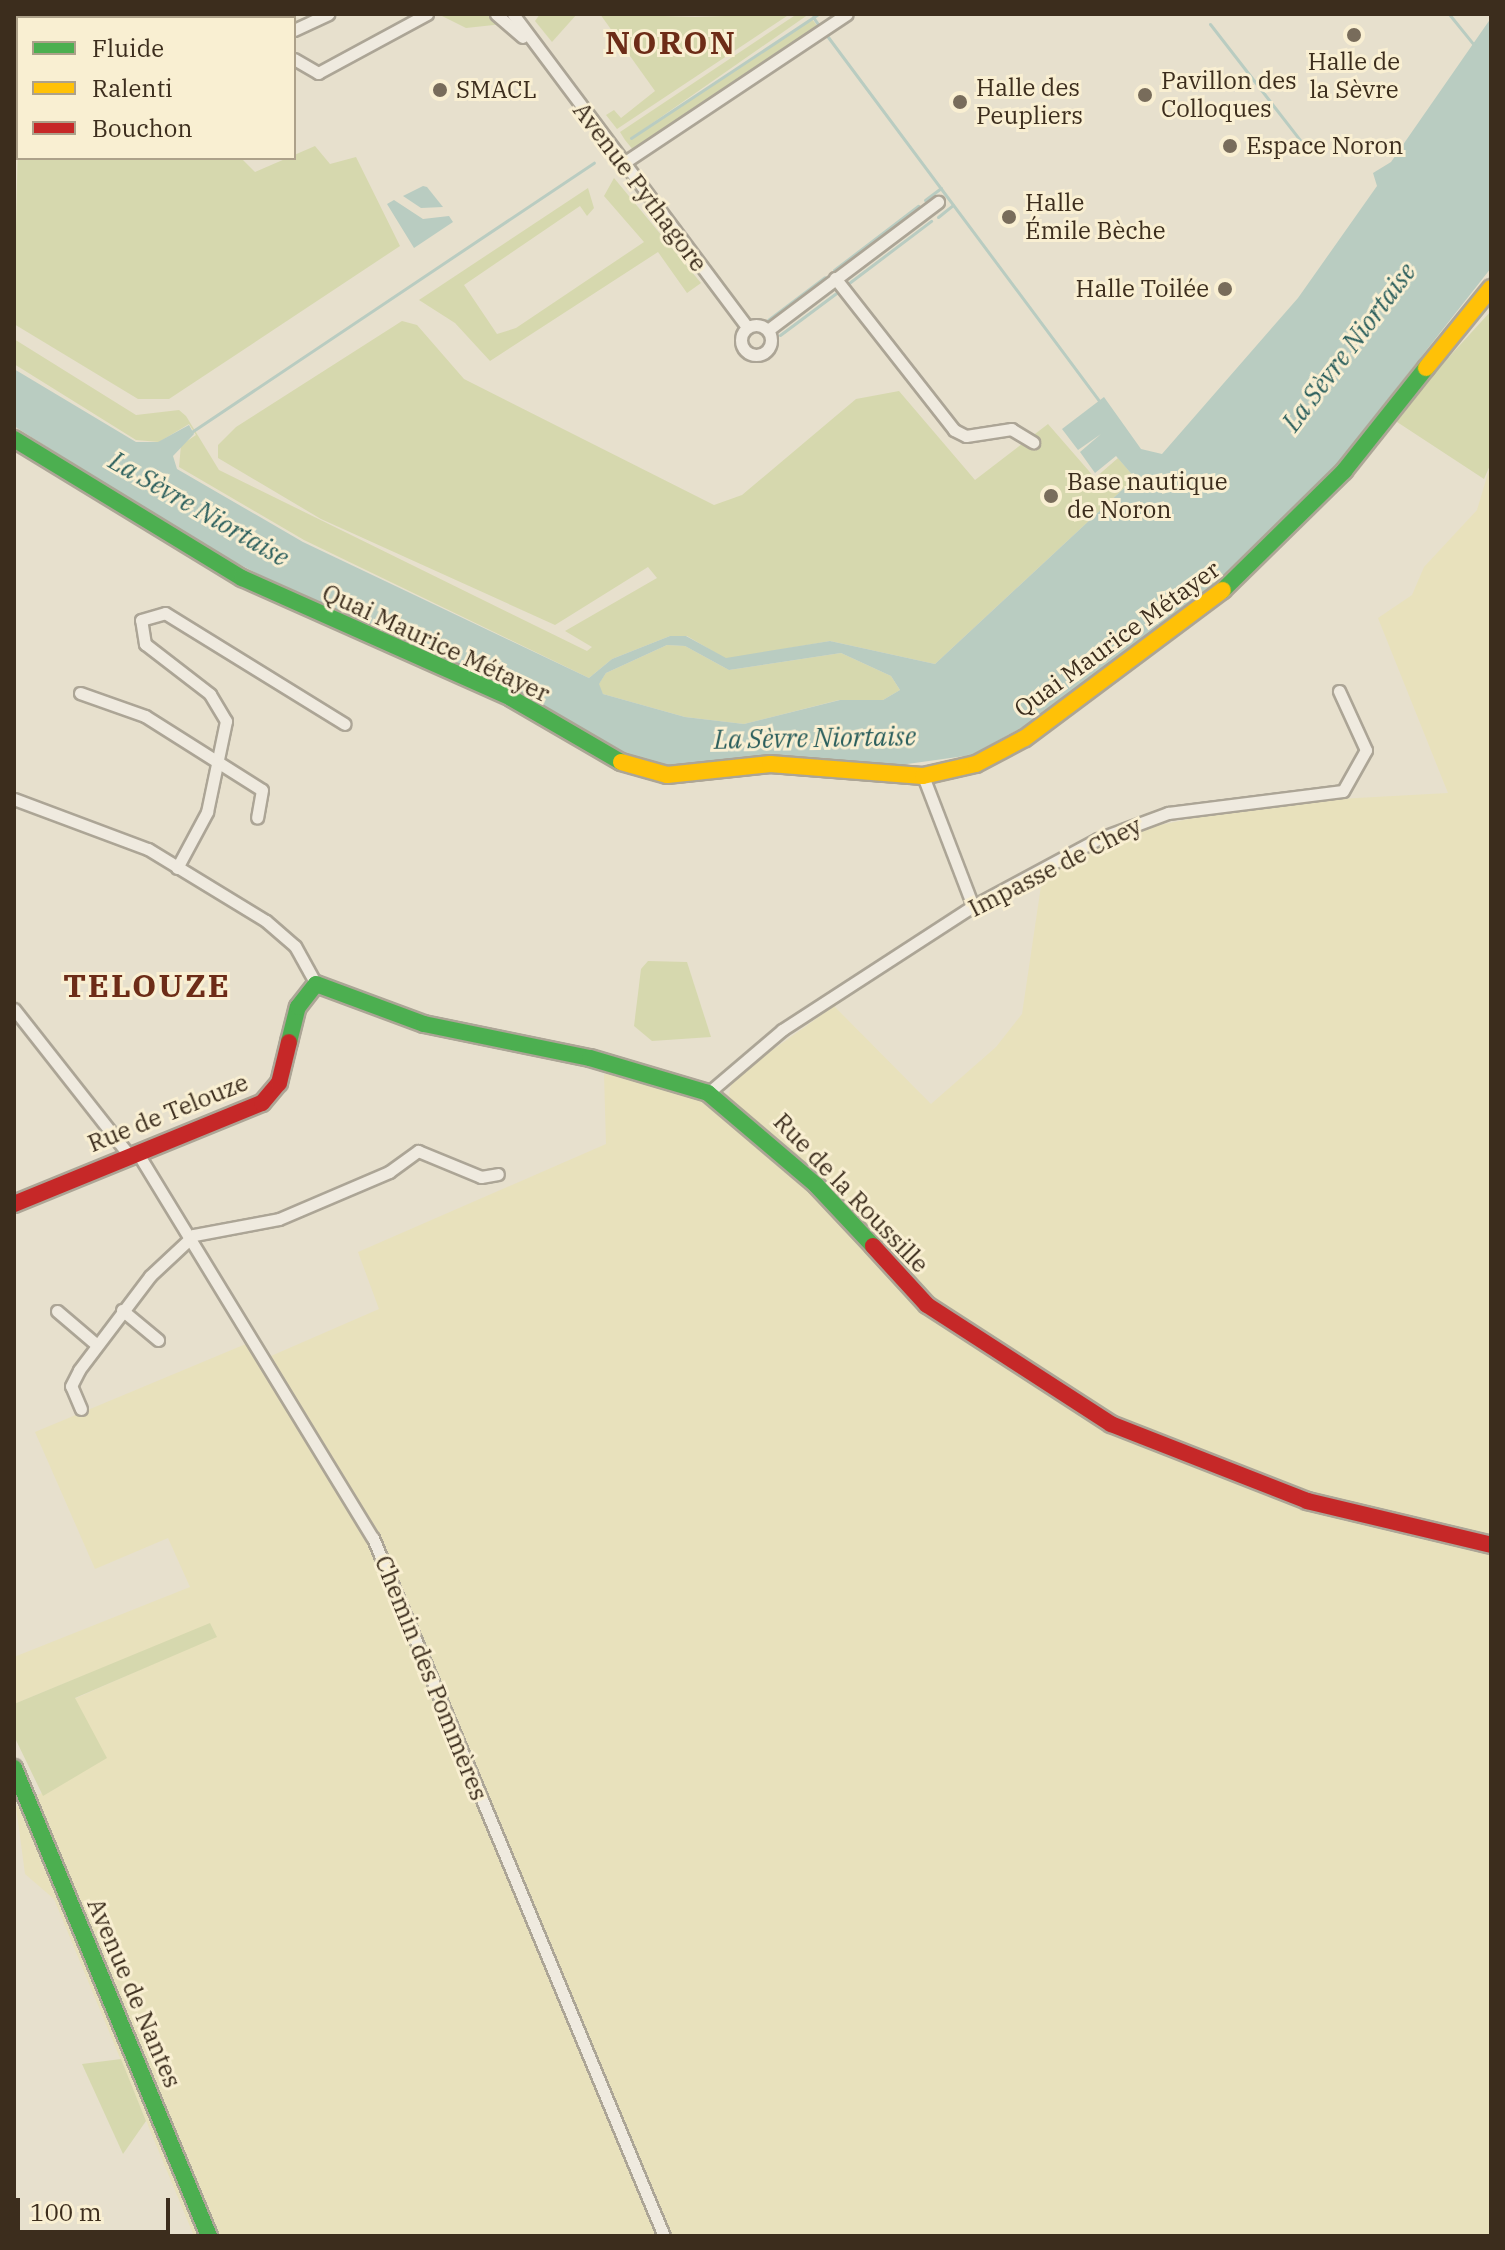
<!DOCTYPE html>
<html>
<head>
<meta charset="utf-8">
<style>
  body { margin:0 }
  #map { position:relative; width:1505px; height:2250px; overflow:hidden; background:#e7e0cd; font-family:"IBM Plex Serif",serif }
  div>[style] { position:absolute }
  .farmland>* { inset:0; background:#e8e1bc }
  .green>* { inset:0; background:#d6d8ae }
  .water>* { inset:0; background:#b9ccc1 }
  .stream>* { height:3px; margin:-1.5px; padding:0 1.5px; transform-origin:1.5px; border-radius:1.5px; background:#b9ccc1 }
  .roads { filter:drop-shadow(2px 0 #aca596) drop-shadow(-2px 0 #aca596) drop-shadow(0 2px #aca596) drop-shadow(0 -2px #aca596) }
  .street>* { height:11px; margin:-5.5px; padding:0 5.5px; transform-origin:5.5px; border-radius:5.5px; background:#efeadf }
  .street>.ring { margin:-5.5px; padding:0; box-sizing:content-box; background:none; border:11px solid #efeadf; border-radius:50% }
  .fast>* { height:16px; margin:-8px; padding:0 8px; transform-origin:8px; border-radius:8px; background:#4caf50 }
  .slow>* { height:16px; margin:-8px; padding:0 8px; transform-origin:8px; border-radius:8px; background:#ffc107 }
  .jam>* { height:16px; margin:-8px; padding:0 8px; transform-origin:8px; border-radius:8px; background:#c62828 }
  .dots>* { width:22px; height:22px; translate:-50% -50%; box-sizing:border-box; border:4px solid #f9efd2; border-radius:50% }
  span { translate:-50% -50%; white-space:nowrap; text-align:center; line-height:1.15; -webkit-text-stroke:6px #f9efd2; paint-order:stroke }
  .poi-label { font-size:24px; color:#3c2d1d }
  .left { translate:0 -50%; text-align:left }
  .right { translate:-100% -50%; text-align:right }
  .street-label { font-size:24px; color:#3c2d1d }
  .water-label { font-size:26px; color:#2a5e5c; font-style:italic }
  .district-label { font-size:32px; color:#6d2c17; font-weight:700; letter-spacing:2px }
  .frame { position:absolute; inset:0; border:16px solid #3c2d1d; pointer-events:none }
  .legend { position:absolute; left:16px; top:16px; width:280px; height:144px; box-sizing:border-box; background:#f9efd2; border:2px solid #ada18a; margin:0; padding:10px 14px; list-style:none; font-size:24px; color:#3c2d1d }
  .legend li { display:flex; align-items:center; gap:16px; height:40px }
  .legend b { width:40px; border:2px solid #ada18a }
  .scale { position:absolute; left:16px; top:2198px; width:154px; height:36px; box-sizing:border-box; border:4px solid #3c2d1d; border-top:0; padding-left:10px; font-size:24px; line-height:28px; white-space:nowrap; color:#3c2d1d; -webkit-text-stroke:6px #f9efd2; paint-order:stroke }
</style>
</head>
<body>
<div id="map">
  <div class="farmland">
    <div style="clip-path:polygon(1491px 463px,1491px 2236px,194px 2236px,54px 1899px,25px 1874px,16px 1807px,106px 1758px,74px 1699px,216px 1636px,210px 1624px,14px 1704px,14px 1657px,190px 1587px,168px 1538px,95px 1569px,35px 1432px,253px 1341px,264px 1359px,379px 1309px,358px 1252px,606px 1144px,604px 1074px,691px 1080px,729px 1095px,732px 1079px,834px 1006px,931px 1104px,996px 1047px,1022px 1014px,1042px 879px,1132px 831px,1264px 803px,1448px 793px,1378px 618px,1412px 595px,1424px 567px,1477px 510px)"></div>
  </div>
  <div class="green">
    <div style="clip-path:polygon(540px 14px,577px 14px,552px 42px,535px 21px)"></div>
    <div style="clip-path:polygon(600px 14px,695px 17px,790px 14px,617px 129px,606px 115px,614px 110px,621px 118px,655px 91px)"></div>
    <div style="clip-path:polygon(797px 14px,809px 14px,631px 138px,812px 19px,819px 28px,634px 151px,625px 140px,620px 132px)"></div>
    <div style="clip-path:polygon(440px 15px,487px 15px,503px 24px,466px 28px)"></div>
    <div style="clip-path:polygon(18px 134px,18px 158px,241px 158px,255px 172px,315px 146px,330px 164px,356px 157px,400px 246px,169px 399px,138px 399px,14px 324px)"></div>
    <div style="clip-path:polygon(614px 178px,701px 283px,687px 293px,658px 252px,490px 361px,455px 323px,419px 300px,588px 188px,594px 208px,587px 216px,580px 206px,464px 285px,497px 334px,516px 328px,644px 242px,604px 196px)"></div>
    <div style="clip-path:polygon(1491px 311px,1491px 463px,1484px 479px,1394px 420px,1441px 354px,1449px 357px)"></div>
    <div style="clip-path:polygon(402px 321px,417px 325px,464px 379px,714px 505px,742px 495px,856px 399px,899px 391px,975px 480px,1048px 424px,1095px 478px,1118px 458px,1135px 478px,935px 664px,830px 641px,726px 659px,687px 636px,670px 636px,612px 659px,589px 678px,304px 540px,179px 467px,181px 445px,196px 435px,189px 424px,159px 442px,136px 440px,14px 364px,14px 339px,136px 415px,179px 410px,186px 416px,219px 470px,587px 651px,592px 647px,565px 631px,657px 578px,648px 567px,555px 625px,321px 519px,218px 458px,218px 445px,236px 427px)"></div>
    <div style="clip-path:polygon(667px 645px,685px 646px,729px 670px,841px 653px,891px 676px,900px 690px,883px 700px,839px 700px,744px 724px,685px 717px,603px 694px,598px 685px,606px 673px)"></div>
    <div style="clip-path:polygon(687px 962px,711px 1037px,652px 1041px,634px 1026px,641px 969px,648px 961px)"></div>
    <div style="clip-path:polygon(210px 1623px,217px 1637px,75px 1698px,107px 1758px,43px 1796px,14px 1736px,14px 1704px)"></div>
    <div style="clip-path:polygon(121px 2059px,146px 2121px,123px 2154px,82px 2064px)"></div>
  </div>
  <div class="water">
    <div style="clip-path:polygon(evenodd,1491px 18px,1491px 268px,1333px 469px,1240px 564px,1037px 719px,972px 755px,900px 765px,775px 756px,662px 767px,627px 757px,485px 675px,323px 608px,195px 541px,14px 426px,14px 369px,136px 442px,158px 442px,189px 425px,194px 434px,173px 456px,177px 469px,303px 542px,589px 678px,612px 659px,670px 636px,686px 636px,726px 658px,830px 641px,935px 664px,1135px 478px,1116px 456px,1095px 473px,1080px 452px,1101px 434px,1078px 450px,1062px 429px,1104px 397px,1141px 449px,1162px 454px,1298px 298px,1377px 186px,1373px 173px,1391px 162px,1491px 18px,667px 645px,685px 646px,729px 670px,841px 653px,891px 676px,900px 690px,883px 700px,840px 700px,744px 724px,685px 717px,603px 694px,599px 684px,606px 673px,667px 645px)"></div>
    <div style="clip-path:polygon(423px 186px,427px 187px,443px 207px,421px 208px,403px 196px)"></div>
    <div style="clip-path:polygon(394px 200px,423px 219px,449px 216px,453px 222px,414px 248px,387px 204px)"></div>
  </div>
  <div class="stream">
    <div style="left:1449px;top:14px;width:40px;rotate:51deg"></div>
    <div style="left:813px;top:17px;width:12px;rotate:55deg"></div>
    <div style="left:1210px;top:24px;width:147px;rotate:52.2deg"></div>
    <div style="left:825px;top:33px;width:460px;rotate:53.3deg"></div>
    <div style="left:631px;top:138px;width:224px;rotate:-33.5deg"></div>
    <div style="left:925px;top:200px;width:20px;rotate:-37deg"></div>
    <div style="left:938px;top:217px;width:19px;rotate:-39deg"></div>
    <div style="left:834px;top:270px;width:106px;rotate:-37.3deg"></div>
    <div style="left:845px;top:286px;width:108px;rotate:-37.1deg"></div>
    <div style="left:768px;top:320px;width:71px;rotate:-37deg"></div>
    <div style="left:780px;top:335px;width:74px;rotate:-36.7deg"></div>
    <div style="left:190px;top:433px;width:486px;rotate:-33.8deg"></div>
  </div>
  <div class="roads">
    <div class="street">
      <div style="left:271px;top:14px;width:4px;rotate:63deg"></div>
      <div style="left:496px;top:14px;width:35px;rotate:41deg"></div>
      <div style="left:513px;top:14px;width:391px;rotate:53.2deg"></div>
      <div style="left:294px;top:30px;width:38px;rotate:-25deg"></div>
      <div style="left:294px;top:59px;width:28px;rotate:30deg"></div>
      <div style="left:318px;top:73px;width:124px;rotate:-28.4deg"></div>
      <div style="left:622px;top:164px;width:270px;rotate:-33.7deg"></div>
      <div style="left:835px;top:278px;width:193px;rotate:51.9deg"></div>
      <div style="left:954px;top:430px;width:13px;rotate:27deg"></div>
      <div style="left:966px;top:436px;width:46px;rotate:-8.8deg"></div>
      <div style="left:1011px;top:429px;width:26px;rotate:31deg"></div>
      <div class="ring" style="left:741px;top:325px;width:19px;height:19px"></div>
      <div style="left:768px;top:330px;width:213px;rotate:-37deg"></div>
      <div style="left:80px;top:693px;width:69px;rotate:19.5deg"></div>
      <div style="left:145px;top:716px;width:138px;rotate:32.3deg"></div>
      <div style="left:262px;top:790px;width:28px;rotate:100deg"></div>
      <div style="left:923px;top:776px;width:139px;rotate:69deg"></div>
      <div style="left:14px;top:799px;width:143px;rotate:20.5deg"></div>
      <div style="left:148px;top:849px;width:138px;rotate:31.4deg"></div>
      <div style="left:266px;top:921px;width:38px;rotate:41deg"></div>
      <div style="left:295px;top:946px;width:43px;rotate:61.1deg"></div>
      <div style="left:177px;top:868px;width:64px;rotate:-61.8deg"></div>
      <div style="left:207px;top:812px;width:93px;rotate:-78.2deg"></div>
      <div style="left:226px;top:721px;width:31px;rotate:-121deg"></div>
      <div style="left:210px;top:694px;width:82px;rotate:-142.4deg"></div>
      <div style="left:145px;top:644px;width:24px;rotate:-99deg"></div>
      <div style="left:141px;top:620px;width:25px;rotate:-16deg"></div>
      <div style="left:165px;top:613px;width:211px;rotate:31.7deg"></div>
      <div style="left:14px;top:1009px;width:186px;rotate:51.8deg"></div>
      <div style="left:708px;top:1093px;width:97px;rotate:-40.4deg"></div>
      <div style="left:782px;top:1030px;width:228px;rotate:-33deg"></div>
      <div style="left:973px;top:906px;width:142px;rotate:-28.2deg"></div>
      <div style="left:1098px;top:839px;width:75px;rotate:-20.4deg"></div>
      <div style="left:1168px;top:813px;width:176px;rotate:-7.2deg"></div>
      <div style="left:1343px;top:791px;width:47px;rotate:-60.7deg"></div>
      <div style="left:1366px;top:750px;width:65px;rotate:-114.6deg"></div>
      <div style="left:137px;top:1152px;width:452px;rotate:58.6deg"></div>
      <div style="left:373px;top:1538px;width:756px;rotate:67.37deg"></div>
      <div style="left:122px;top:1310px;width:47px;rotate:39.8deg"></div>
      <div style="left:57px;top:1311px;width:52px;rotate:40.4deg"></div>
      <div style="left:81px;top:1409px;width:25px;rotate:-113deg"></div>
      <div style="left:71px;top:1386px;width:18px;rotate:-63deg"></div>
      <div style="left:79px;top:1370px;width:118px;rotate:-52.9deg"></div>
      <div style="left:150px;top:1276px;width:60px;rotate:-43deg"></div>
      <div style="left:194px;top:1235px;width:86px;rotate:-10.7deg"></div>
      <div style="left:279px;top:1219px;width:120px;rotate:-23.1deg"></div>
      <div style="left:389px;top:1172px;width:36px;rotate:-36deg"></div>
      <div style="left:418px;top:1151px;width:68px;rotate:22.4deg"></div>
      <div style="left:481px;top:1177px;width:17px;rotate:-10deg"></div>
    </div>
    <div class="fast">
      <div style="left:14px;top:439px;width:267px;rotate:31.4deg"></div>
      <div style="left:242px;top:578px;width:295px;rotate:24deg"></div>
      <div style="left:511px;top:698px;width:127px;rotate:30.2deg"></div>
      <div style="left:1223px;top:590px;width:170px;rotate:-44.5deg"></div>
      <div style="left:1344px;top:471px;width:132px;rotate:-51.5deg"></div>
      <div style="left:289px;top:1042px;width:36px;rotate:-76deg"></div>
      <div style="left:298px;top:1007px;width:29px;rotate:-52deg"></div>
      <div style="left:316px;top:984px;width:115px;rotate:20.3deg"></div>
      <div style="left:424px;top:1024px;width:169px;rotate:11.6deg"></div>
      <div style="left:590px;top:1058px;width:123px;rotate:16.5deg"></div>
      <div style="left:708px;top:1093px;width:142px;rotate:40.4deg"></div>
      <div style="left:816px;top:1185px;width:83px;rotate:46.9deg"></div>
      <div style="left:14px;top:1768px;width:507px;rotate:67.38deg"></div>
    </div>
    <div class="slow">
      <div style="left:1426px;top:368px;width:103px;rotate:-50.9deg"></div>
      <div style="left:621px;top:762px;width:48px;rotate:15.8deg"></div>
      <div style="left:667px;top:775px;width:104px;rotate:-6.1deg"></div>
      <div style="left:770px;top:764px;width:153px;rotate:4.5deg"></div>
      <div style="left:923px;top:776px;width:54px;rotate:-12.8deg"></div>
      <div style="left:976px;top:764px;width:55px;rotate:-28deg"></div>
      <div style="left:1025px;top:738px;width:247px;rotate:-36.8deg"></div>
    </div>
    <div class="jam">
      <div style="left:14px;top:1204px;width:268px;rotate:-22.2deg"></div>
      <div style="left:262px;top:1103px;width:26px;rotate:-50deg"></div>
      <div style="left:279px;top:1083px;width:42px;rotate:-76.3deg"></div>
      <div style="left:873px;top:1246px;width:80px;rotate:47.5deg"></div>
      <div style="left:927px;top:1305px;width:219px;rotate:32.9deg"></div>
      <div style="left:1111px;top:1424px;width:211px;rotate:21.4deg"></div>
      <div style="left:1307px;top:1501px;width:189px;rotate:13.4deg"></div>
    </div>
  </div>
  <div class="dots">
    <div style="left:1354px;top:35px;background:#786c5b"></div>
    <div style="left:440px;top:90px;background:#786c5b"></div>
    <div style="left:1145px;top:95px;background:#786c5b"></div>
    <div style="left:960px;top:102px;background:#786c5b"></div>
    <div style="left:1230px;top:146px;background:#786c5b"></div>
    <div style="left:1009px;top:217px;background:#786c5b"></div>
    <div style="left:1225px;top:289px;background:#786c5b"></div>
    <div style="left:1051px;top:496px;background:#786c5b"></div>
  </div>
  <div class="poi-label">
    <span style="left:1354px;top:76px">Halle de<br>la Sèvre</span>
    <span class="left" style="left:1161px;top:95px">Pavillon des<br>Colloques</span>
    <span class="left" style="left:976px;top:102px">Halle des<br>Peupliers</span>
    <span class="left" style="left:456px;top:90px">SMACL</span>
    <span class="left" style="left:1246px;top:146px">Espace Noron</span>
    <span class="left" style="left:1025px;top:217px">Halle<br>Émile Bèche</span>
    <span class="right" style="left:1209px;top:289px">Halle Toilée</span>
    <span class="left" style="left:1067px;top:496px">Base nautique<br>de Noron</span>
  </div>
  <div class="street-label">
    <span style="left:640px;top:187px;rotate:53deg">Avenue Pythagore</span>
    <span style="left:1117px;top:639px;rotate:-36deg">Quai Maurice Métayer</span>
    <span style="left:436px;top:643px;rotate:25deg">Quai Maurice Métayer</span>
    <span style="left:1055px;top:867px;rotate:-27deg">Impasse de Chey</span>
    <span style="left:168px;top:1113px;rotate:-22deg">Rue de Telouze</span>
    <span style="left:851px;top:1193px;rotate:46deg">Rue de la Roussille</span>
    <span style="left:431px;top:1678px;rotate:68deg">Chemin des Pommères</span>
    <span style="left:134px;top:1993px;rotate:67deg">Avenue de Nantes</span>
  </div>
  <div class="water-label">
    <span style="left:1349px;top:347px;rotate:-53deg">La Sèvre Niortaise</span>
    <span style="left:199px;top:509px;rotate:30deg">La Sèvre Niortaise</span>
    <span style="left:815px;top:738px;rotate:-1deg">La Sèvre Niortaise</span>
  </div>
  <div class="district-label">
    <span style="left:671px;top:42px">NORON</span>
    <span style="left:147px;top:985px">TELOUZE</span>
  </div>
  <div class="frame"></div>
  <ul class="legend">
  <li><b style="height:10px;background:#4caf50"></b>Fluide</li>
  <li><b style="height:10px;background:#ffc107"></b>Ralenti</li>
  <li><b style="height:10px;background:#c62828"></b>Bouchon</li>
  </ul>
  <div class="scale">100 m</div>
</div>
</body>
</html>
